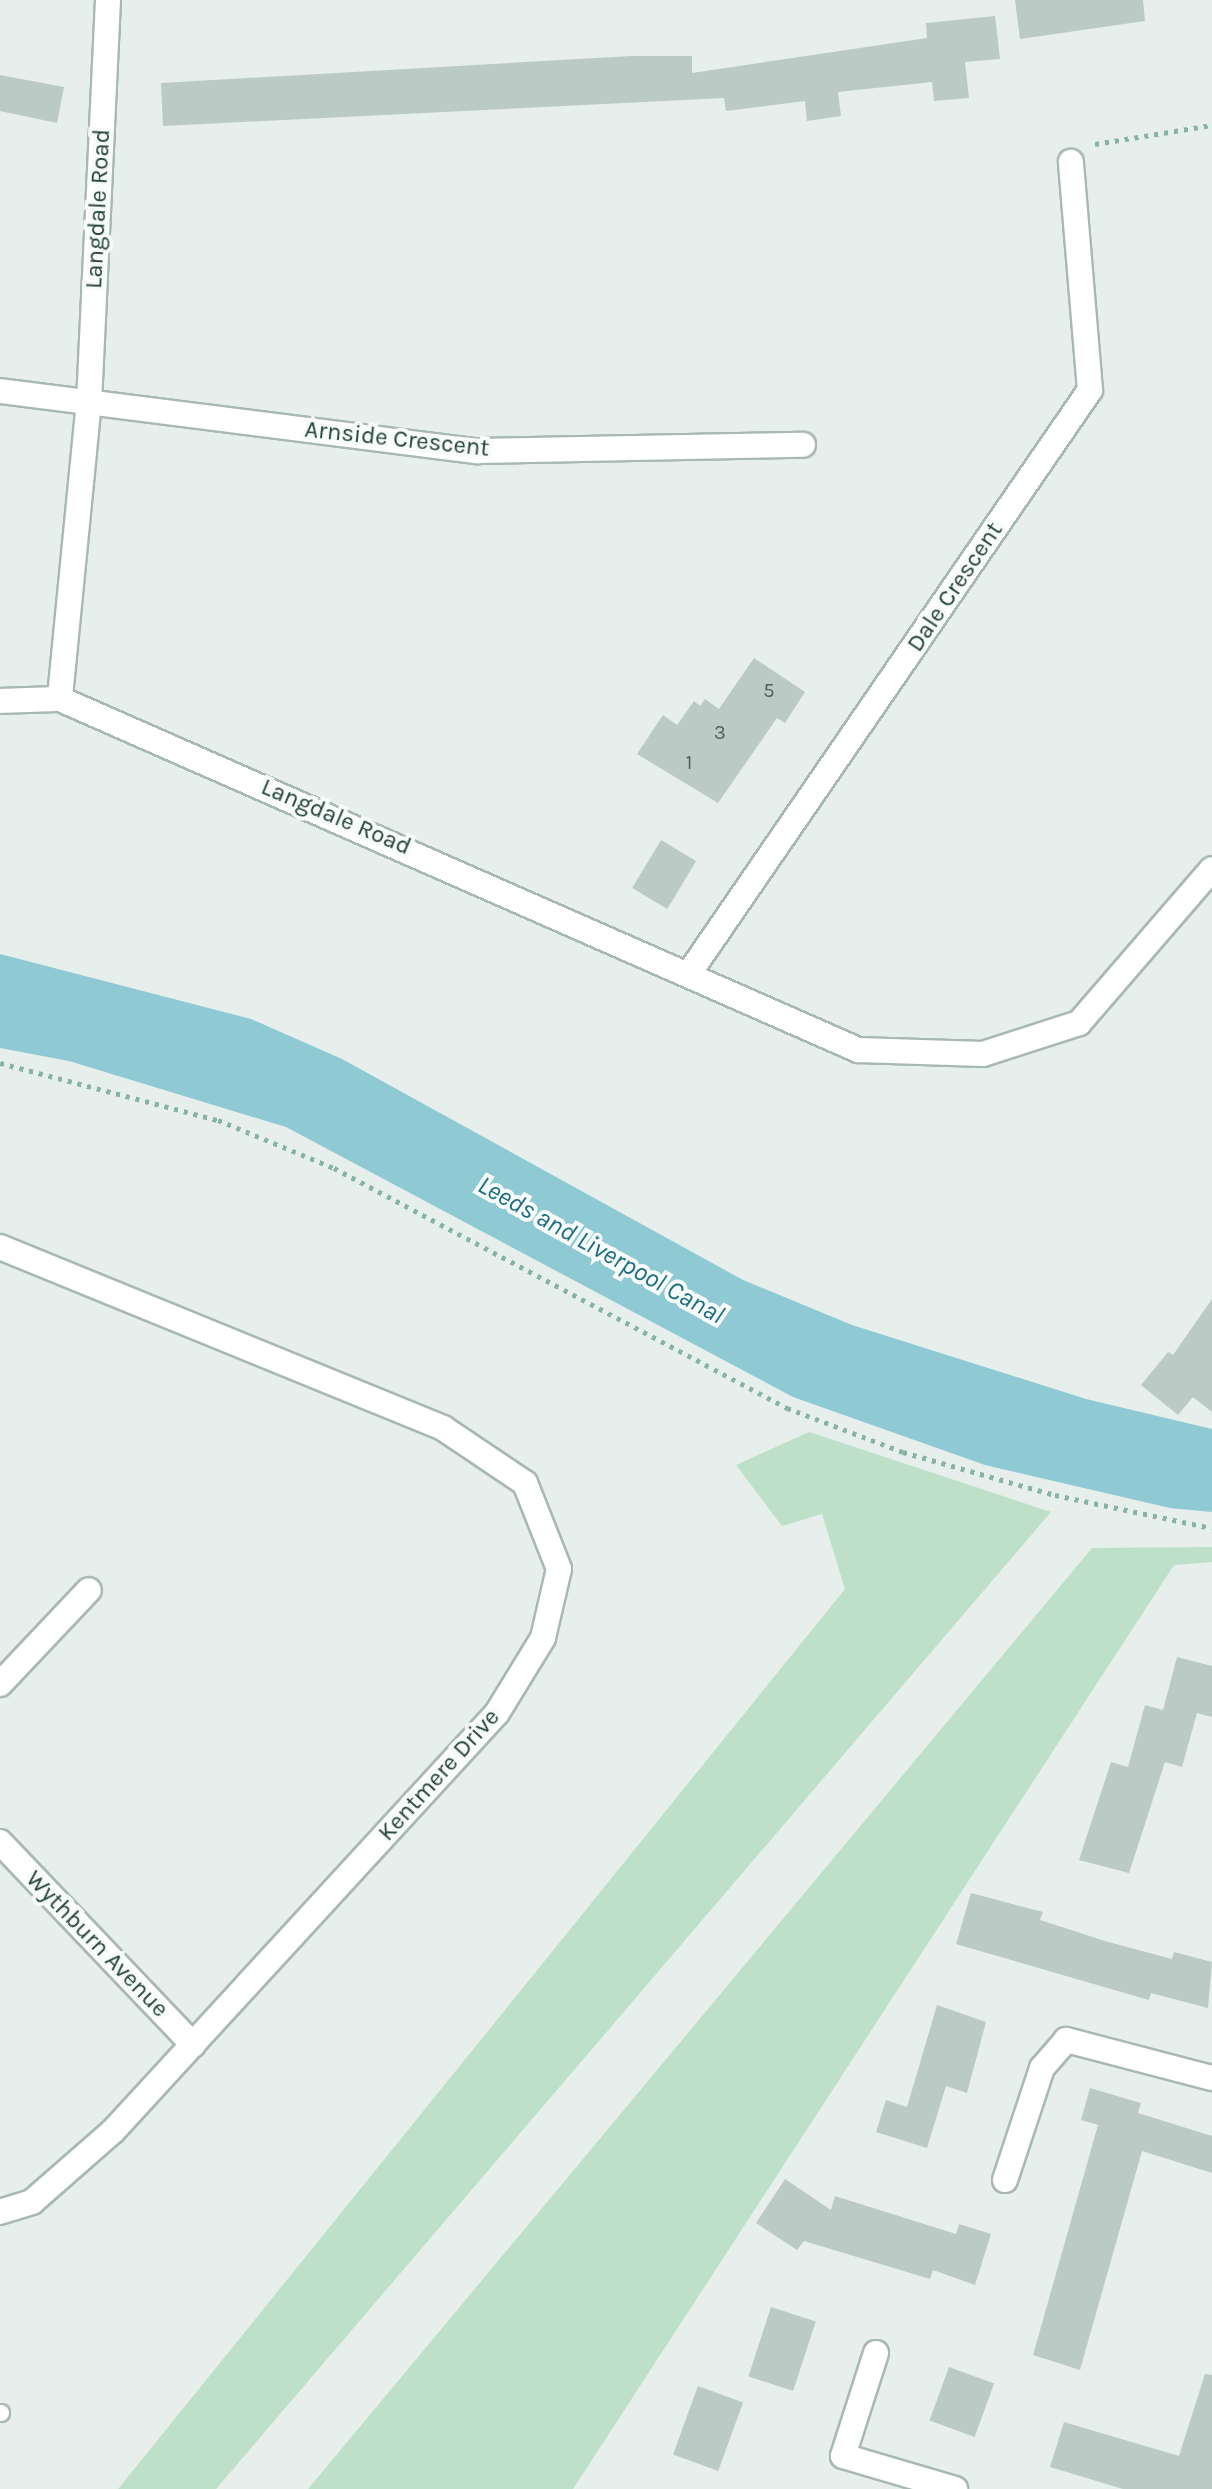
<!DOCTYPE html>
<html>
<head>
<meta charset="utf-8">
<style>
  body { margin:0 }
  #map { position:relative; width:1212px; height:2489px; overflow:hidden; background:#e6efeb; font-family:Karla,sans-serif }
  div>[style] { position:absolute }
  .green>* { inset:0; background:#bfe0c8 }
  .water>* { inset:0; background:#8ec9d4 }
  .building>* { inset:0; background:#bbcac4; transform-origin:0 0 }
  .path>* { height:5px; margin-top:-2.5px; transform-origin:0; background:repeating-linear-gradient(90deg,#86b3a5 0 4px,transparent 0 10px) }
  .roads { filter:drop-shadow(2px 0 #a8b8b2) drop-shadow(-2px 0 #a8b8b2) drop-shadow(0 2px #a8b8b2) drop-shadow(0 -2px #a8b8b2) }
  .lane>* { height:16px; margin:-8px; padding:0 8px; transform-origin:8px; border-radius:8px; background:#fff }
  .street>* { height:24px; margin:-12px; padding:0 12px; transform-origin:12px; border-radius:12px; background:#fff }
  span { translate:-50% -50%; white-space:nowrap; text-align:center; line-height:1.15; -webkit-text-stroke:8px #f7fbf9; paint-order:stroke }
  .number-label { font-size:20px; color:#4a645c }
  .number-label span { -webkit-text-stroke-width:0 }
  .street-label { font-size:24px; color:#24423a }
  .water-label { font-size:26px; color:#1c6f80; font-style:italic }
</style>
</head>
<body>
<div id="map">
  <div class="green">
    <div style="clip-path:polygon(809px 1432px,1051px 1512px,216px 2489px,118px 2489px,845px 1589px,822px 1514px,782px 1526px,736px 1465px)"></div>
    <div style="clip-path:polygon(1212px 1547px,1212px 1562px,1174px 1565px,573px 2489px,308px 2489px,1092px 1548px)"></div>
  </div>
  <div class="water">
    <div style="clip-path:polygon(0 954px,251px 1019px,342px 1059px,743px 1280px,852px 1325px,1086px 1399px,1212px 1429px,1212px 1512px,1170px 1508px,985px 1465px,793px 1397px,286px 1127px,69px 1061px,0 1048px)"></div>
  </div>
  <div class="building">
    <div style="clip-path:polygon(1015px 0,1143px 0,1145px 21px,1020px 39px)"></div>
    <div style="clip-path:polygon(995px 16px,1000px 59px,965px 62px,969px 98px,934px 101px,932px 82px,838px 92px,841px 116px,807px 121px,805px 101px,726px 111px,724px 98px,163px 126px,161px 83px,631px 56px,692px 56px,692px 73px,927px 38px,926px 23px)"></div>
    <div style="clip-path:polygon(0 75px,64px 87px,57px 123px,0 111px)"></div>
    <div style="clip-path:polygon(754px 658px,805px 692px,785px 723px,777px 718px,718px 803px,637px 754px,663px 715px,677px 725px,694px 701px,700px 706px,705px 699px,719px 709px)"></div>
    <div style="left:661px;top:840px;width:41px;height:56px;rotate:31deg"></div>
    <div style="clip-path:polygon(1212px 1299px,1212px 1412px,1193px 1397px,1178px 1415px,1141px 1385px,1168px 1352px,1173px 1355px)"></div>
    <div style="clip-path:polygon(1177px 1657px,1212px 1666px,1212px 1717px,1197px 1713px,1182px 1767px,1165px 1762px,1129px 1873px,1079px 1860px,1111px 1762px,1128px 1767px,1145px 1705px,1163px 1710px)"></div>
    <div style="clip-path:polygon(971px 1893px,1043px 1912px,1040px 1920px,1105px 1941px,1172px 1959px,1174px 1952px,1212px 1962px,1208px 2008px,1151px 1993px,1149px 2000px,956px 1944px)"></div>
    <div style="clip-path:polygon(937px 2005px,986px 2022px,967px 2093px,946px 2086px,927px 2148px,876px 2132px,886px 2100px,907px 2107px)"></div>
    <div style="clip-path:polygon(1090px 2088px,1141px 2103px,1138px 2113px,1212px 2136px,1212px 2173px,1142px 2151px,1080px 2370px,1033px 2355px,1098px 2125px,1081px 2120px)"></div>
    <div style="clip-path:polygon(785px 2179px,831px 2210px,835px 2196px,956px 2234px,959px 2224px,991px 2234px,975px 2285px,933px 2270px,930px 2279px,804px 2241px,797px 2250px,756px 2223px)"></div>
    <div style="left:771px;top:2307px;width:47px;height:73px;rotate:18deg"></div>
    <div style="left:949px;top:2367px;width:48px;height:57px;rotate:20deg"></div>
    <div style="clip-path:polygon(1205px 2374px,1212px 2375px,1212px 2489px,1123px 2489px,1050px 2467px,1064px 2422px,1179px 2456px)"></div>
    <div style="left:698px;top:2386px;width:48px;height:73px;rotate:20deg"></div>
  </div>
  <div class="path">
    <div style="left:1095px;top:144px;width:119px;rotate:-9.2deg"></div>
    <div style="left:0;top:1063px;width:225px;rotate:14.7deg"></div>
    <div style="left:218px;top:1120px;width:126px;rotate:22.5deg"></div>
    <div style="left:334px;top:1168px;width:513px;rotate:27.91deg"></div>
    <div style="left:787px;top:1408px;width:124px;rotate:20.8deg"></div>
    <div style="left:903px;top:1452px;width:158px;rotate:15.8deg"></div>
    <div style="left:1055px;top:1495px;width:160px;rotate:11.9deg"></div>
  </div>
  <div class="roads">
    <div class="lane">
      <div style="left:0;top:2413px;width:1px"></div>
    </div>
    <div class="street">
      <div style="left:108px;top:0;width:401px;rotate:92.7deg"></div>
      <div style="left:89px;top:401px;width:299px;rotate:95.6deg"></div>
      <div style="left:60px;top:699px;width:872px;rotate:23.74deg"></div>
      <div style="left:858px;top:1050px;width:125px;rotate:1.8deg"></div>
      <div style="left:983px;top:1054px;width:101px;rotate:-17.9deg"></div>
      <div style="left:1079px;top:1023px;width:203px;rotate:-49.2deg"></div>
      <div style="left:0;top:391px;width:481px;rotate:7.2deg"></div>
      <div style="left:477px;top:451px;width:326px;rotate:-1.1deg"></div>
      <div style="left:0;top:701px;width:60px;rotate:-1.9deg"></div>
      <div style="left:690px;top:972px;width:706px;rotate:-55.5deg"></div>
      <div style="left:1090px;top:390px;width:229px;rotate:-94.8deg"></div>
      <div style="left:0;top:1247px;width:479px;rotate:22.2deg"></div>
      <div style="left:443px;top:1428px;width:99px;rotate:33.9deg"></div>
      <div style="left:525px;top:1483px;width:92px;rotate:68.4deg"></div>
      <div style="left:559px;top:1569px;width:71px;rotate:103.1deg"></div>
      <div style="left:543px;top:1638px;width:88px;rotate:121.5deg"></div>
      <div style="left:497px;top:1713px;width:568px;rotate:132.57deg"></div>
      <div style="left:113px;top:2131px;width:108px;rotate:138.8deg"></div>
      <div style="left:32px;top:2202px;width:34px;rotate:163deg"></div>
      <div style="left:0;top:1684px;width:129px;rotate:-46.6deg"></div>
      <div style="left:0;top:1842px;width:280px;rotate:46.4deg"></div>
      <div style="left:1005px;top:2180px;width:118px;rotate:-71.7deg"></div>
      <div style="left:1042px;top:2068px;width:37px;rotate:-49deg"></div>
      <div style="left:1066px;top:2040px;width:151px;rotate:14.6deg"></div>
      <div style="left:876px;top:2353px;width:108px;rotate:107.8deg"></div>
      <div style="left:843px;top:2456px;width:117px;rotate:16.4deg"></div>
    </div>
  </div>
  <div class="number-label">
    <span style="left:769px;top:690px">5</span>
    <span style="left:720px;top:732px">3</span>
    <span style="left:689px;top:762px">1</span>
  </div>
  <div class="street-label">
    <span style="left:98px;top:209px;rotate:-87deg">Langdale Road</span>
    <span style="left:397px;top:439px;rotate:6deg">Arnside Crescent</span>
    <span style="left:955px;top:587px;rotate:-56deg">Dale Crescent</span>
    <span style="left:336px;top:817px;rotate:23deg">Langdale Road</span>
    <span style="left:439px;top:1775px;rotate:-48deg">Kentmere Drive</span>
    <span style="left:97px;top:1944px;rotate:46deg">Wythburn Avenue</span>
  </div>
  <div class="water-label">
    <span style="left:601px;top:1250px;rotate:29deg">Leeds and Liverpool Canal</span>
  </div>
</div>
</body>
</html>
